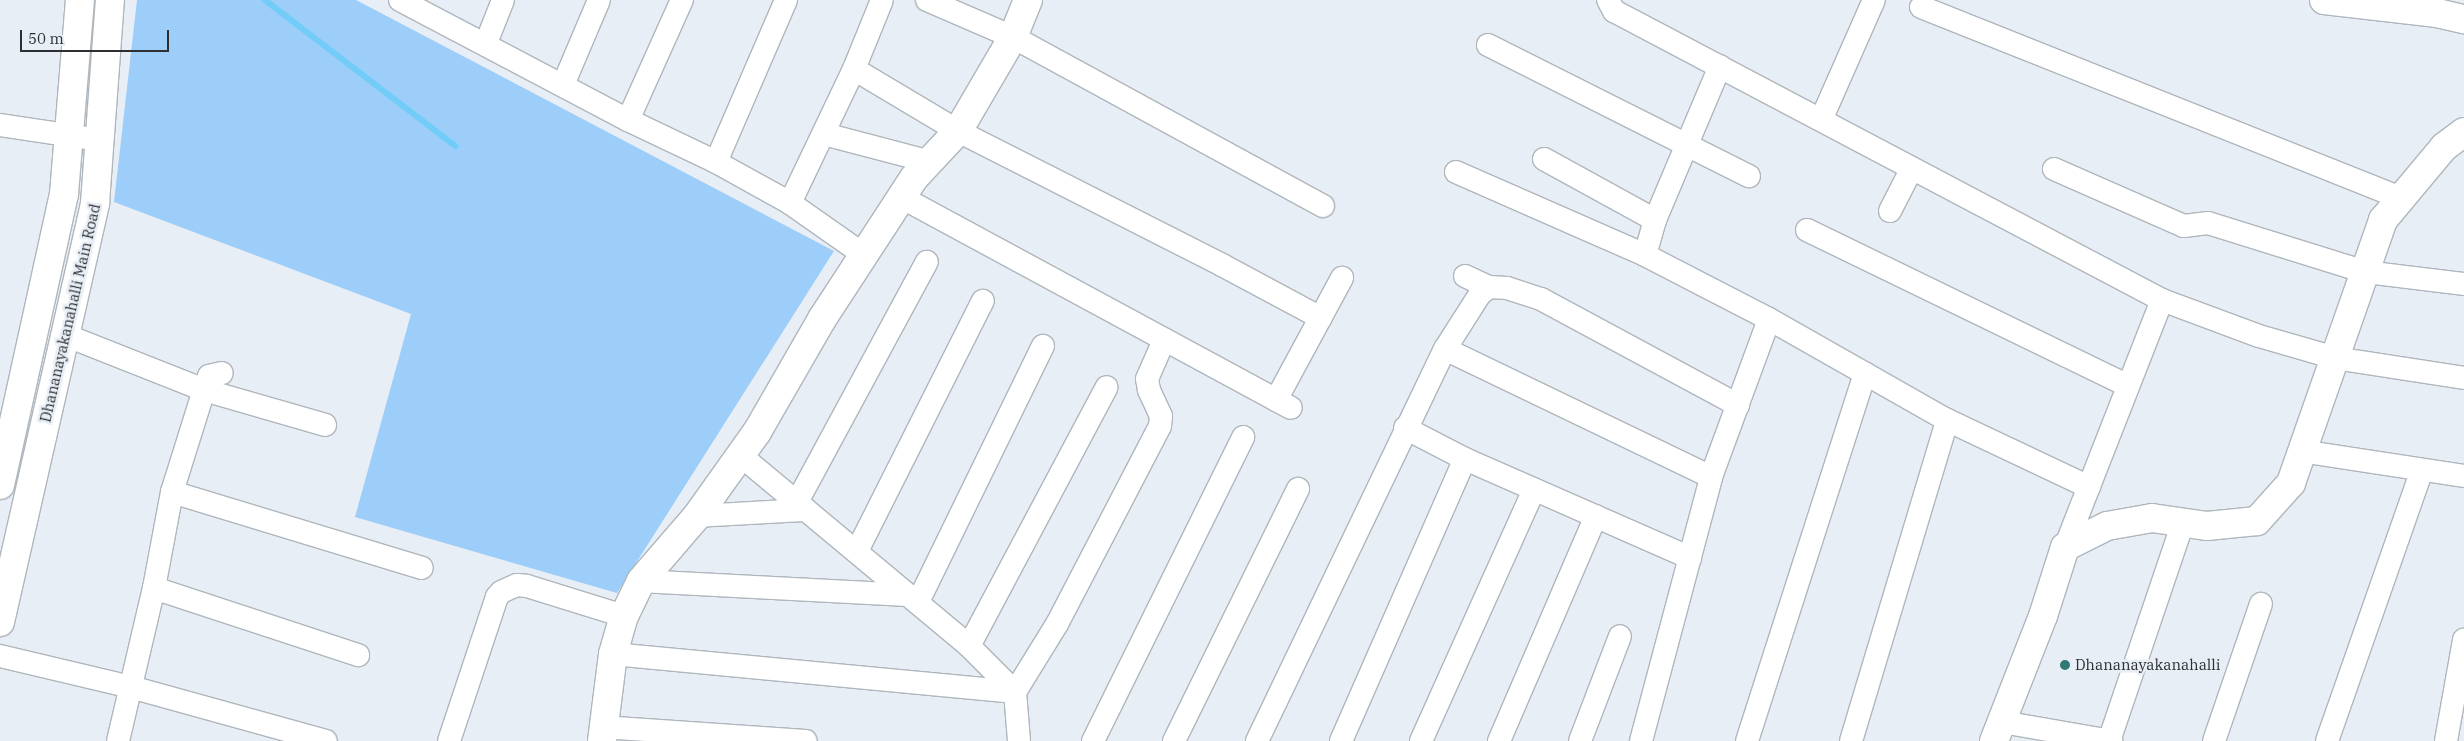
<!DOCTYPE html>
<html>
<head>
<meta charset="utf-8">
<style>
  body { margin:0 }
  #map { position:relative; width:2464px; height:741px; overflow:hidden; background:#e7eef5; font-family:"IBM Plex Serif",serif }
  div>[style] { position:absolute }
  .green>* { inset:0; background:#9dcdf9 }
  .stream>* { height:6px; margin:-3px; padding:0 3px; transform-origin:3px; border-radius:3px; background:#71cdf8 }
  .roads { filter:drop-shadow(1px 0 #afb6bc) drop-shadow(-1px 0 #afb6bc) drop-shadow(0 1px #afb6bc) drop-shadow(0 -1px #afb6bc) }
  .minor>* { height:22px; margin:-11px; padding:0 11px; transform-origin:11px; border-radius:11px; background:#fff }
  .tertiary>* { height:28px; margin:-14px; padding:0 14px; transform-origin:14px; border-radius:14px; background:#fff }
  .dots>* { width:14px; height:14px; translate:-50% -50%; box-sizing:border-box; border:2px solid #e7eef5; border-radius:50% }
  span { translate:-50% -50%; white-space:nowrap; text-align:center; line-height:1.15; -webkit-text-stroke:5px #e7eef5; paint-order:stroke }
  .street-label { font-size:15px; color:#2d2f32 }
  .poi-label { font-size:15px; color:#2d2f32 }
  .left { translate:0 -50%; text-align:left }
  .scale { position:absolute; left:20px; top:30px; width:149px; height:22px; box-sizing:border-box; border:2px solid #2d2f32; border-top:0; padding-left:6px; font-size:15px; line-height:18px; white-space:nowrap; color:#2d2f32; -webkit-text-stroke:4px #e7eef5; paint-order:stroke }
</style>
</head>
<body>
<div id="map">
  <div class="green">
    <div style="clip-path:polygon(137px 0,356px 0,834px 251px,617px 593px,355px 517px,411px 314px,114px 202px)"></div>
  </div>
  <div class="stream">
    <div style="left:265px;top:0;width:240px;rotate:37.5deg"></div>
  </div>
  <div class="roads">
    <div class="minor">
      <div style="left:400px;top:0;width:258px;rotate:27.8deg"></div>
      <div style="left:628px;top:120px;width:98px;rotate:25.5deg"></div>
      <div style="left:716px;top:162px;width:85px;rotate:29deg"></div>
      <div style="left:790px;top:203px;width:90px;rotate:35.1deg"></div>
      <div style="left:927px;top:0;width:94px;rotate:23.3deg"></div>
      <div style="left:1013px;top:37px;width:353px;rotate:28.6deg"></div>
      <div style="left:1608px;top:0;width:13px;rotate:61deg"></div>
      <div style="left:1614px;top:11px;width:620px;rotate:27.81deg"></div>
      <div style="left:2162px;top:300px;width:265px;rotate:111.4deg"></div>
      <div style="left:1921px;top:7px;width:517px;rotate:21.7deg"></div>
      <div style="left:486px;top:43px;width:46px;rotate:-68.4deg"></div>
      <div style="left:1488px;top:45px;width:292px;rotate:26.7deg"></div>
      <div style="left:854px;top:69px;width:121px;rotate:30.8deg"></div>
      <div style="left:958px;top:131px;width:296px;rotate:26.9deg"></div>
      <div style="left:1222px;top:265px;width:112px;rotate:28.2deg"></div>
      <div style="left:563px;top:85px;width:92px;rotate:-67deg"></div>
      <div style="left:628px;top:120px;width:132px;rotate:-65.8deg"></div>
      <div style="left:1821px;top:120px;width:131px;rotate:-66.2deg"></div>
      <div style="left:0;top:125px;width:101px;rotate:8.5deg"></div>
      <div style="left:824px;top:134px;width:106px;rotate:14.7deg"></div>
      <div style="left:1544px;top:159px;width:127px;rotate:28.8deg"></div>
      <div style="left:716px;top:162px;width:176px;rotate:-66.6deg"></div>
      <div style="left:2054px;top:169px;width:142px;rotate:23.7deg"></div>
      <div style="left:2184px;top:226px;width:24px;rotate:-7deg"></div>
      <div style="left:2208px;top:223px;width:164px;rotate:17.3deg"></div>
      <div style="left:2365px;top:272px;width:100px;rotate:6.9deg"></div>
      <div style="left:1456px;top:172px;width:206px;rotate:23.7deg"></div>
      <div style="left:1645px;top:255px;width:140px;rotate:27.3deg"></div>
      <div style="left:1769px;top:319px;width:205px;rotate:29.6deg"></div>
      <div style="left:1947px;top:420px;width:157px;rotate:25.3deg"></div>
      <div style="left:901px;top:197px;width:443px;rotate:28.4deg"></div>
      <div style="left:790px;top:203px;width:148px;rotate:-64.5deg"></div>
      <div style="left:854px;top:69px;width:74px;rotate:-67.9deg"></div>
      <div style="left:1890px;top:211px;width:48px;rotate:-62.9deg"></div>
      <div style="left:1807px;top:230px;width:357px;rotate:25.9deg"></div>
      <div style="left:1645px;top:255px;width:36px;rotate:-74deg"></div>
      <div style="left:1655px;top:220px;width:167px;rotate:-67.1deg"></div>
      <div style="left:1465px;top:276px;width:26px;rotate:25deg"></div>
      <div style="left:1489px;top:287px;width:18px;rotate:3deg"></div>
      <div style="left:1507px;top:288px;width:36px;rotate:18deg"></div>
      <div style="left:1541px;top:299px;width:224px;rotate:28.3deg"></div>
      <div style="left:2162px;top:300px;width:103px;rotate:20.4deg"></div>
      <div style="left:2259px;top:336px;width:79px;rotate:16.1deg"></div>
      <div style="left:2335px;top:358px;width:131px;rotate:8.8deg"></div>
      <div style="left:65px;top:335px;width:149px;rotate:21.6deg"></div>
      <div style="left:204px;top:390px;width:15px;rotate:-70deg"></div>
      <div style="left:209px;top:376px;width:13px;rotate:-13deg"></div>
      <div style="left:1445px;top:349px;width:295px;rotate:25.7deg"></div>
      <div style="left:1276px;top:400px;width:139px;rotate:-61.6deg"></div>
      <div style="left:1405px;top:428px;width:68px;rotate:27.3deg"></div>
      <div style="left:1465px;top:459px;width:246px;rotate:23.7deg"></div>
      <div style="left:2301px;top:451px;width:165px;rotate:8.7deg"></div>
      <div style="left:740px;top:455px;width:298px;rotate:39.8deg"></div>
      <div style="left:969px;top:646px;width:65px;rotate:45deg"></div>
      <div style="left:1015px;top:692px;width:49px;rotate:85.3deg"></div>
      <div style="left:172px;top:492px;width:261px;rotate:16.9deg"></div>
      <div style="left:797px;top:502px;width:273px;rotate:-61.6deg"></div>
      <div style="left:697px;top:516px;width:109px;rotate:-3.2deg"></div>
      <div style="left:857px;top:551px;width:280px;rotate:-63.3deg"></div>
      <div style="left:641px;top:581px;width:265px;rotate:3deg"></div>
      <div style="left:154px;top:588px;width:215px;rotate:18.2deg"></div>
      <div style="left:918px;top:602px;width:285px;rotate:-64deg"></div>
      <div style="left:969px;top:646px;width:293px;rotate:-62deg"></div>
      <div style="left:613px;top:654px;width:404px;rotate:5.4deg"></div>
      <div style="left:1015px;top:692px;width:80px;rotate:-58.3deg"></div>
      <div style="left:1057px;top:624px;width:223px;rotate:-62.5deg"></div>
      <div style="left:1160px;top:426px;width:10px;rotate:-84deg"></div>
      <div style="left:1161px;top:416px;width:29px;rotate:-115deg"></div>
      <div style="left:1149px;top:390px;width:11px;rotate:-100deg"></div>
      <div style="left:1147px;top:379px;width:43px;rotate:-66.4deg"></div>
      <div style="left:0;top:656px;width:135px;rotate:13.3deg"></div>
      <div style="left:131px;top:687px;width:202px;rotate:15.5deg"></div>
      <div style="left:2002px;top:722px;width:111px;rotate:9.9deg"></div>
      <div style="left:602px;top:727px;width:204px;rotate:3.9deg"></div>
      <div style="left:118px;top:741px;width:157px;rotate:-76.8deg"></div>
      <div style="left:154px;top:588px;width:98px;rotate:-79.4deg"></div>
      <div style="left:172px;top:492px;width:107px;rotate:-72.6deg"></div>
      <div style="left:204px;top:390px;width:126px;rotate:16.1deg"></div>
      <div style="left:449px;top:741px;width:152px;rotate:-71.6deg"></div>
      <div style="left:497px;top:597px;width:6px;rotate:-51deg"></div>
      <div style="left:501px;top:592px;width:17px;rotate:-24deg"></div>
      <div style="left:517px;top:585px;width:10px;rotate:6deg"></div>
      <div style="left:527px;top:586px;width:102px;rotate:17.2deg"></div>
      <div style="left:1093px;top:741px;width:339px;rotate:-63.7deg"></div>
      <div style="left:1174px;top:741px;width:281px;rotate:-63.8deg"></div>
      <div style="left:1257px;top:741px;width:435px;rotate:-64.4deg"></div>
      <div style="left:1445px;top:349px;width:65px;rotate:-57.5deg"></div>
      <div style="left:1480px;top:294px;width:11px;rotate:-38deg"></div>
      <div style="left:1341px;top:741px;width:308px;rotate:-66.3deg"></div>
      <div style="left:1421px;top:741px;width:276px;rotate:-65.8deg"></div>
      <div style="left:1499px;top:741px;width:245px;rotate:-66.7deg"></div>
      <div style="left:1580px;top:741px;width:112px;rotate:-69.1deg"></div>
      <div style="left:1641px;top:741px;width:273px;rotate:-75.1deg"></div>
      <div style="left:1711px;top:477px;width:168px;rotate:-69.8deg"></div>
      <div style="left:1747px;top:741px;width:386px;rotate:-72.2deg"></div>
      <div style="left:1851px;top:741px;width:335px;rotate:-73.3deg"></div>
      <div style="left:2109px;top:741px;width:231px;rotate:-71.3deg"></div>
      <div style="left:2214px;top:741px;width:145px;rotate:-71.1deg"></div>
      <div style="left:2327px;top:741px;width:287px;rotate:-70.7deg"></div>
      <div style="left:2446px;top:741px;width:103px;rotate:-79.9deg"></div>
    </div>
    <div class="tertiary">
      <div style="left:2324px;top:0;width:114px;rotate:6.6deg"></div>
      <div style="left:2437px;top:13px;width:28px;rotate:13deg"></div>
      <div style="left:0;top:485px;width:298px;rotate:-77.6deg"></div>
      <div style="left:64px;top:194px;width:195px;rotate:-85.3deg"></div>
      <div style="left:0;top:622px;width:430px;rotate:-77.2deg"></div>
      <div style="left:95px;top:203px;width:204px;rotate:-85.8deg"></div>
      <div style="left:602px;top:741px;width:88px;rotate:-82.8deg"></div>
      <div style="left:613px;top:654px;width:40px;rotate:-74deg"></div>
      <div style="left:624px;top:616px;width:39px;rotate:-64deg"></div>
      <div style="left:641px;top:581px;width:86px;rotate:-49.3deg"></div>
      <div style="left:697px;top:516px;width:103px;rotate:-54.5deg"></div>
      <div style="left:757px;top:432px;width:130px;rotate:-60.1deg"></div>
      <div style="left:822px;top:319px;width:168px;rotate:-56.9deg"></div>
      <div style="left:914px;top:178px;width:64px;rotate:-46.9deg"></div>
      <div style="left:958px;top:131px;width:109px;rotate:-59.7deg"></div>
      <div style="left:1013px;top:37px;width:40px;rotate:-68deg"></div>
      <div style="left:1994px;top:741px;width:134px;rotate:-68.6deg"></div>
      <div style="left:2043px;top:616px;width:72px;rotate:-72.3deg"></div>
      <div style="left:2065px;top:547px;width:47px;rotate:-26.6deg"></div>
      <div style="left:2107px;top:526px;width:46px;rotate:-10.1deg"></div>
      <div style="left:2152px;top:518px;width:56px;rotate:8.3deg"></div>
      <div style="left:2207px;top:526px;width:50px;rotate:-5.7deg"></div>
      <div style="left:2257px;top:521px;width:51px;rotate:-48.2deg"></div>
      <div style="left:2291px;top:483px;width:279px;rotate:-70.7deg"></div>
      <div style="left:2383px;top:220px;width:95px;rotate:-50.1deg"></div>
      <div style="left:2444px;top:147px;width:25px;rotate:-37deg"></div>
    </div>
  </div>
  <div class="dots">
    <div style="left:2065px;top:665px;background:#307975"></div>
  </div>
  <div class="street-label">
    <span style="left:70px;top:313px;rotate:-77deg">Dhananayakanahalli Main Road</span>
  </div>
  <div class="poi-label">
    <span class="left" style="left:2075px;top:665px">Dhananayakanahalli</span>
  </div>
  <div class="scale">50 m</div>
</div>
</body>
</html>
